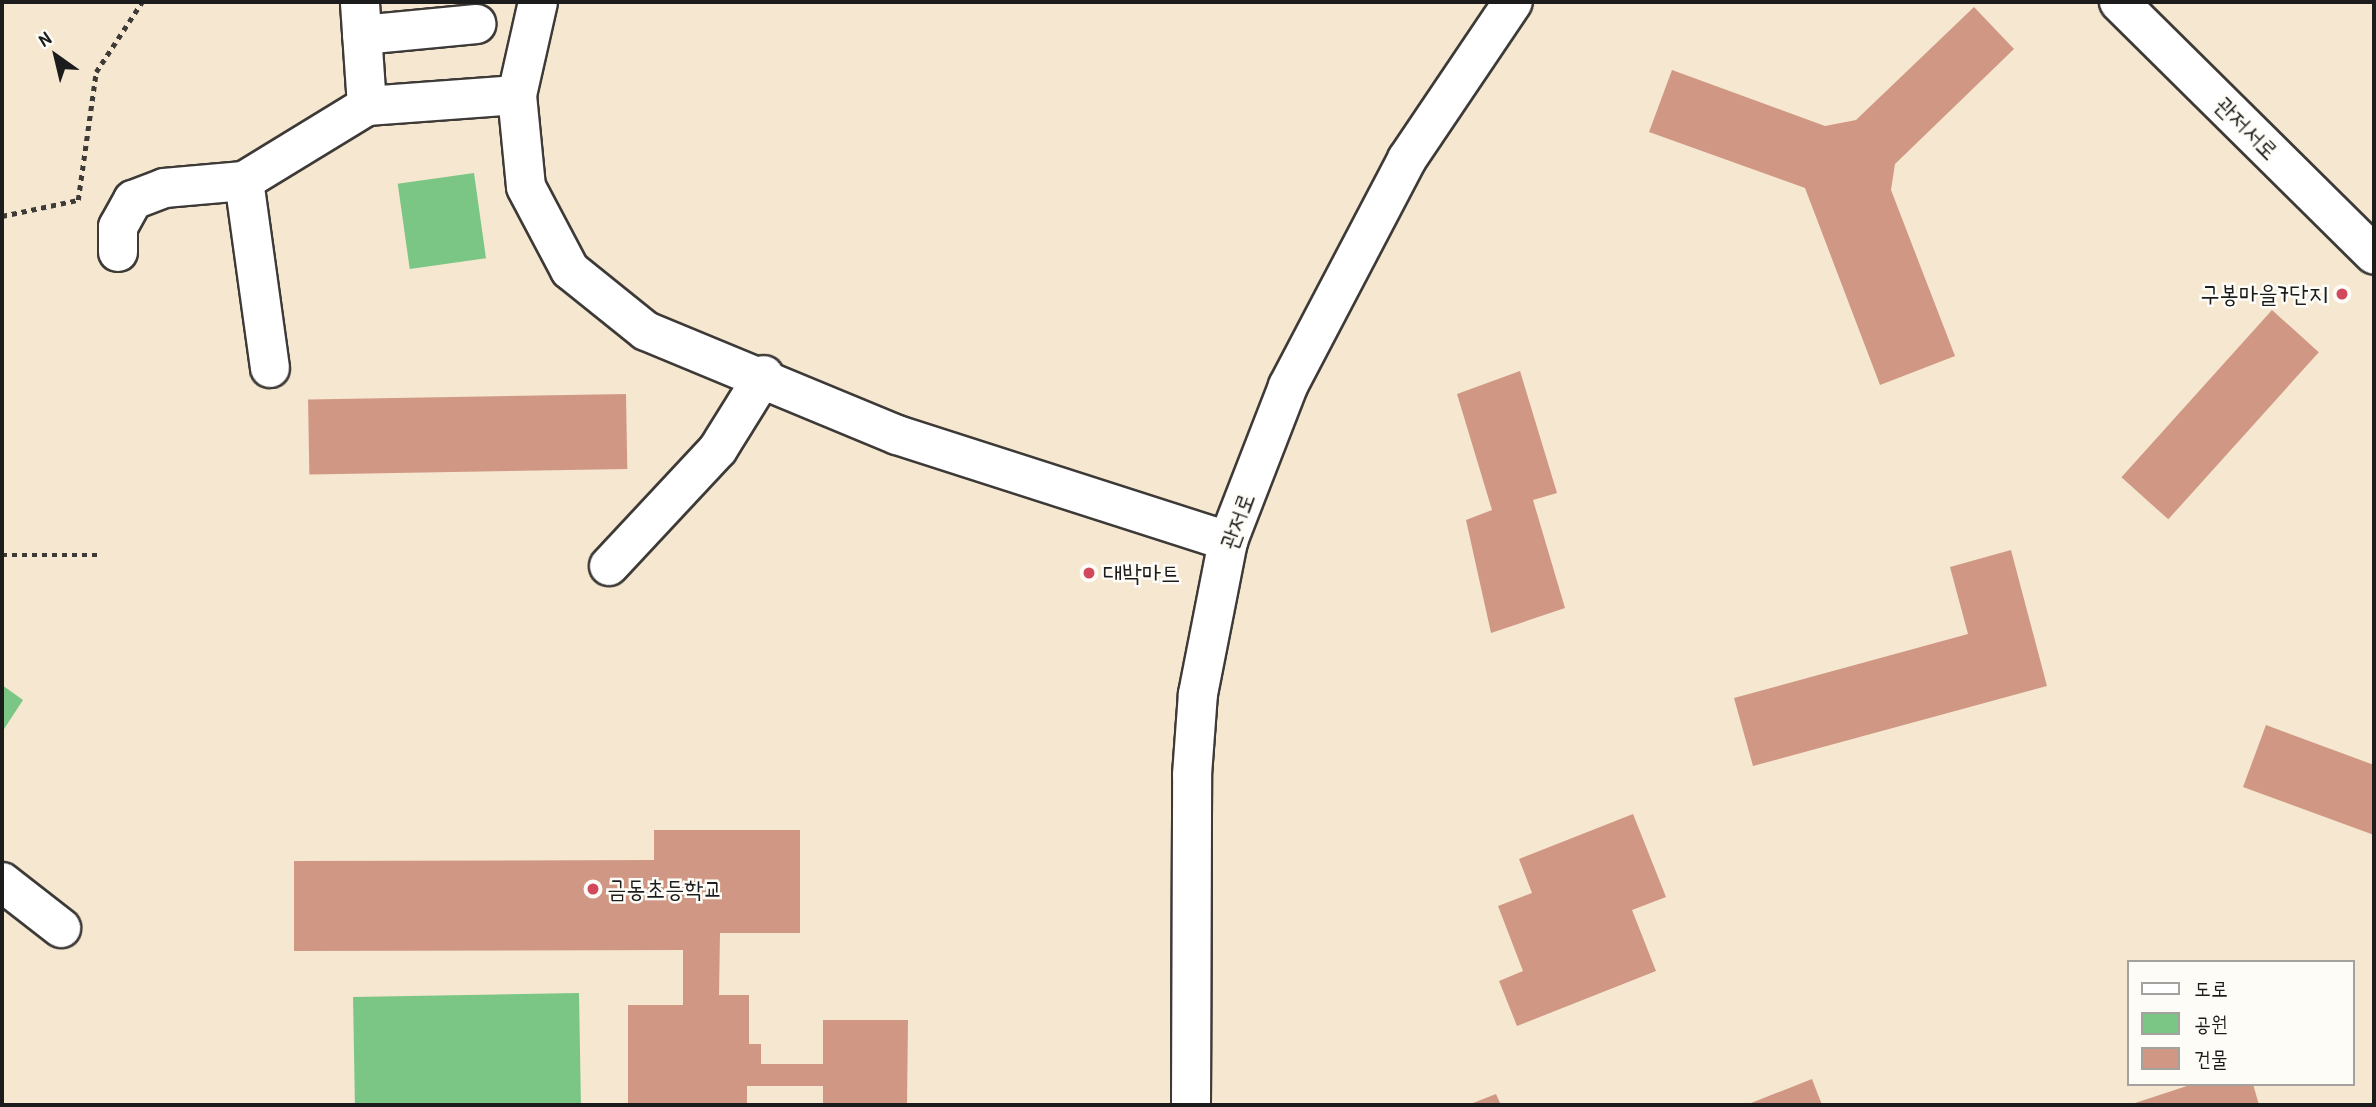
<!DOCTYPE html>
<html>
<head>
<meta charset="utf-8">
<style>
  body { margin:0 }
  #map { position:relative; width:2376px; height:1107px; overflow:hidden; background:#f5e7d0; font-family:"Patrick Hand","Poor Story",sans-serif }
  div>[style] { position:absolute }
  .green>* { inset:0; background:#7bc684; transform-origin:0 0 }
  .building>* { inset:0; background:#d09884; transform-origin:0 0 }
  .path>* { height:4.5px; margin-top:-2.25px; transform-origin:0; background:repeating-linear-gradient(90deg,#3d3a37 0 5px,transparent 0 10px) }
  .roads { filter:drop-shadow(2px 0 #3d3a37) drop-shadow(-2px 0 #3d3a37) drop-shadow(0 2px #3d3a37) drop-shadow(0 -2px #3d3a37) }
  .minor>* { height:38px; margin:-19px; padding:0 19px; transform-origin:19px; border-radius:19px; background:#fff }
  .dots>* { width:19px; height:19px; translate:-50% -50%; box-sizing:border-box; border:4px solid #fdfcf7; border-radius:50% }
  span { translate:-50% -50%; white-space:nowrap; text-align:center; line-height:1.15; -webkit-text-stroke:5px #fdfcf7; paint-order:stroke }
  .street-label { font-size:24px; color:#1c1c1c }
  .poi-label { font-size:24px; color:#1c1c1c }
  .right { translate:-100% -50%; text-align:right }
  .left { translate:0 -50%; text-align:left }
  .frame { position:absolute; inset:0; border:4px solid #1c1c1c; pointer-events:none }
  .legend { position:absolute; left:2127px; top:960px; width:228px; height:126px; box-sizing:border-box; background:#fdfcf7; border:2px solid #a3a29f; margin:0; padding:9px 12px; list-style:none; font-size:21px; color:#1c1c1c }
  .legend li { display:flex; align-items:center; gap:14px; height:35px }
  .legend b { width:35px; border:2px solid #a3a29f }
  .north { position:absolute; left:21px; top:21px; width:70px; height:70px; -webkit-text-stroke:5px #fdfcf7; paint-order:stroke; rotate:326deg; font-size:19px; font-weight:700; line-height:28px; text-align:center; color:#1c1c1c }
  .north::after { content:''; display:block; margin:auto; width:24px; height:32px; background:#1c1c1c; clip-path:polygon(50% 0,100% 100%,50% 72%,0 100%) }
</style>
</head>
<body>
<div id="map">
  <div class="green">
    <div style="left:474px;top:173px;width:86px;height:77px;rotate:82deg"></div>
    <div style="clip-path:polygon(2px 685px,23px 700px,2px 732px)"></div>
    <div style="left:579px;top:993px;width:112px;height:226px;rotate:89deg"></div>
  </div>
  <div class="building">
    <div style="clip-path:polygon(1974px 7px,2014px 49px,1895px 164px,1891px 190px,1955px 356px,1880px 385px,1805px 188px,1649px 132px,1672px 70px,1825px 126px,1856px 120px)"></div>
    <div style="left:2272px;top:310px;width:63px;height:225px;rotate:42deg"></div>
    <div style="clip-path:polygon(1520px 371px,1557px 493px,1533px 500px,1565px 608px,1491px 633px,1466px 520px,1492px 510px,1457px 394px)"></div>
    <div style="left:626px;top:394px;width:75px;height:318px;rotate:89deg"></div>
    <div style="clip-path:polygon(2011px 550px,2047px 686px,1753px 766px,1734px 698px,1968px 634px,1950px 567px)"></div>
    <div style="clip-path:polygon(2266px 725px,2374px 765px,2374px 835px,2243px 787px)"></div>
    <div style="clip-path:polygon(1633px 814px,1666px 897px,1632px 910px,1656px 971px,1517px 1026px,1499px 981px,1523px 971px,1498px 906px,1532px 893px,1519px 859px)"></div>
    <div style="clip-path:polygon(654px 830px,800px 830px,800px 933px,720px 933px,719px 995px,749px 995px,749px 1044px,761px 1044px,761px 1064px,823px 1064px,823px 1020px,908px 1020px,907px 1105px,823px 1105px,823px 1086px,747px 1086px,747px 1105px,628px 1105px,628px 1005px,683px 1005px,683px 950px,294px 951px,294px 861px,654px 860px)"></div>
    <div style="clip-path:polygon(1812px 1079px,1822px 1105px,1746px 1105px)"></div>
    <div style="clip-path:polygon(2193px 1084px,2253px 1084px,2259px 1105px,2129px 1105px)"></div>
    <div style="clip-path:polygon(1496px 1094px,1501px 1105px,1468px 1105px)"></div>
  </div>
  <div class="path">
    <div style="left:2px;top:216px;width:78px;rotate:-11.9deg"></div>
    <div style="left:78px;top:200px;width:129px;rotate:-82deg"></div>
    <div style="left:96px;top:72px;width:84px;rotate:-56.7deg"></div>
    <div style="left:2px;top:555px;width:97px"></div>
  </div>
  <div class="roads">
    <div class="minor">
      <div style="left:538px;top:2px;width:95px;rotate:102.7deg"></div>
      <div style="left:517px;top:95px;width:92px;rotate:84.4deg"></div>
      <div style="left:526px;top:187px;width:94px;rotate:62.1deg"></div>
      <div style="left:570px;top:270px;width:97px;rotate:38.8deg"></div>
      <div style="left:646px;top:331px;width:272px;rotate:22.5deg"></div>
      <div style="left:897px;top:435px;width:348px;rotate:17.8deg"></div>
      <div style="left:2119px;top:2px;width:359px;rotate:44.7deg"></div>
      <div style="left:362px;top:35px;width:115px;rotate:-5.5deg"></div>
      <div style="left:367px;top:106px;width:150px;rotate:-4.2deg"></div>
      <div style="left:118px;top:252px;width:25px;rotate:-90deg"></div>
      <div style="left:118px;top:227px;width:31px;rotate:-61deg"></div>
      <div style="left:133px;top:200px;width:33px;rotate:-21deg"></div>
      <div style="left:164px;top:188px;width:80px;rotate:-5deg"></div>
      <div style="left:270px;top:368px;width:189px;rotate:-97.9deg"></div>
      <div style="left:244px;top:181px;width:144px;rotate:-31.4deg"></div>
      <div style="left:367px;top:106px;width:104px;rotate:-93.9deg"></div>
      <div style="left:609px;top:566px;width:160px;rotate:-47deg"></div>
      <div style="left:718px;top:449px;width:87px;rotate:-58.1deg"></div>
      <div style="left:2px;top:882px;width:75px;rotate:37.9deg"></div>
      <div style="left:1191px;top:1105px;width:330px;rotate:-89.8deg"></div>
      <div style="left:1192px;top:775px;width:81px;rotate:-85.8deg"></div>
      <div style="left:1198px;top:694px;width:156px;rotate:-78.9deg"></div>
      <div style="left:1228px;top:541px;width:166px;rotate:-68.8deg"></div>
      <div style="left:1288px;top:386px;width:256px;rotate:-62.3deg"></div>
      <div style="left:1407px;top:159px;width:189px;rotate:-56deg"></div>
    </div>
  </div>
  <div class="dots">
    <div style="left:2342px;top:294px;background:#d1495b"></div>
    <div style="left:1089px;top:573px;background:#d1495b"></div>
    <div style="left:593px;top:889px;background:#d1495b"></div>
  </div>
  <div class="street-label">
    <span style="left:2247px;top:128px;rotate:45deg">관저서로</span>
    <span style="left:1237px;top:521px;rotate:-70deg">관저로</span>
  </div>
  <div class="poi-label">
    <span class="right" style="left:2328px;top:294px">구봉마을7단지</span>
    <span class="left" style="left:1103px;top:573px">대박마트</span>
    <span class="left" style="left:607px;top:889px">금동초등학교</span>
  </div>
  <div class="frame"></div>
  <ul class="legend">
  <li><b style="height:9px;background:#fff"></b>도로</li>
  <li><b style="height:19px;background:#7bc684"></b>공원</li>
  <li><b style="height:19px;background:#d09884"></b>건물</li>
  </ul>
  <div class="north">N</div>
</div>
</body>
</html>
